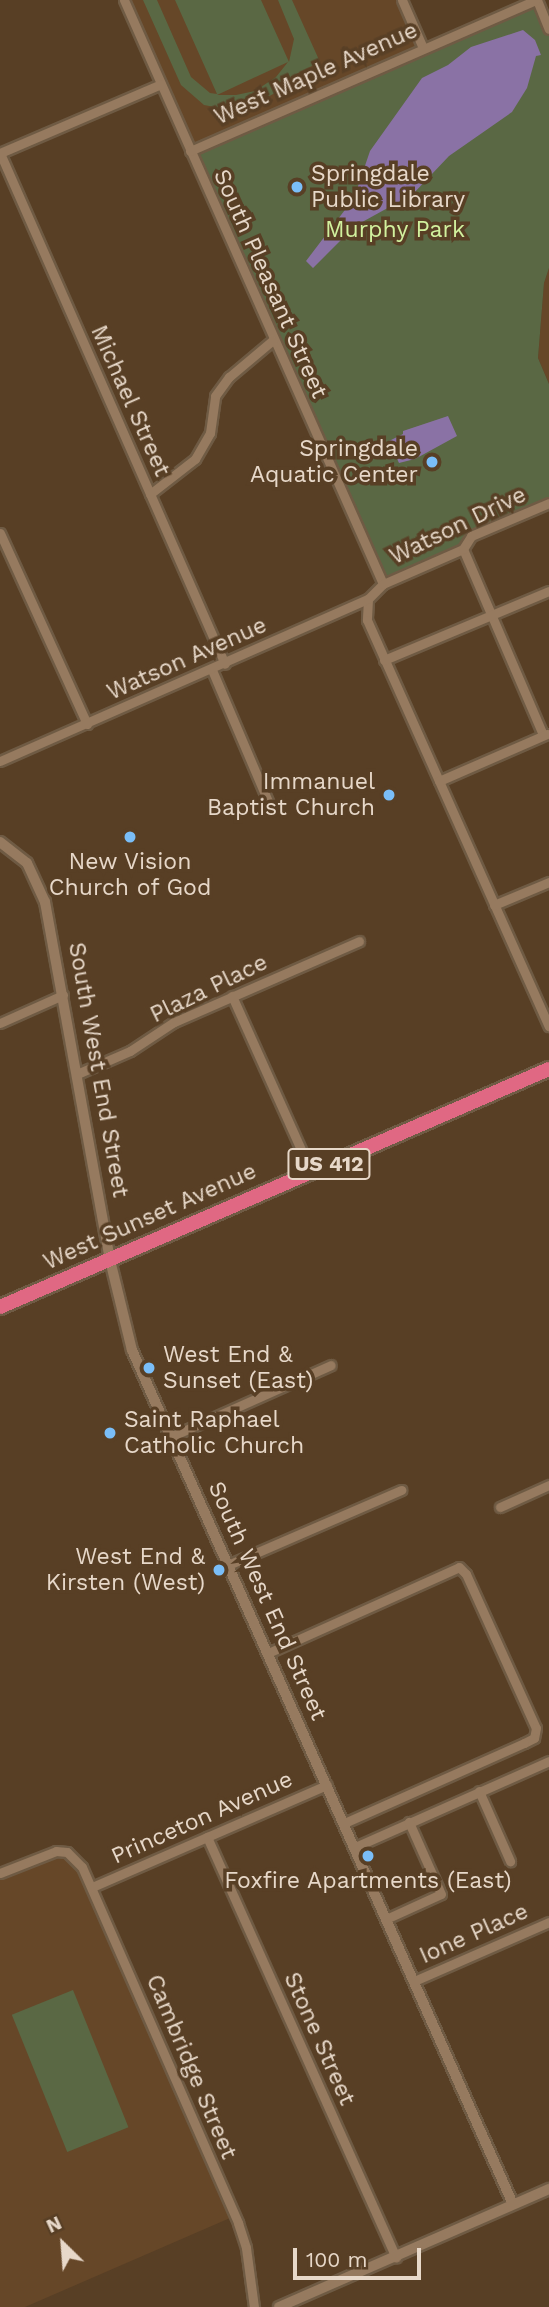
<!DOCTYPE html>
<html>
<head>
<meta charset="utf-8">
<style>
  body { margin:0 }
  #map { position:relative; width:549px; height:2307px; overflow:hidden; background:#583f25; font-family:"Work Sans",sans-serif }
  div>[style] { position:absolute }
  .built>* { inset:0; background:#664728 }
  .green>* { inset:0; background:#5a6844; transform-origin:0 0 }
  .water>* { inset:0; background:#8a72a5 }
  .roads { filter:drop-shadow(2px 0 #6f5b44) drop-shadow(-2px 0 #6f5b44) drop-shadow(0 2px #6f5b44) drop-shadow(0 -2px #6f5b44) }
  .minor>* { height:9px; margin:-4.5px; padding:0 4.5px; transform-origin:4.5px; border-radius:4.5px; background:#967a5f }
  .tertiary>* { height:10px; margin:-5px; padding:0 5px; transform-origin:5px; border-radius:5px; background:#967a5f }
  .trunk>* { height:14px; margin:-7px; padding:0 7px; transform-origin:7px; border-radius:7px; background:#e06883 }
  .dots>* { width:19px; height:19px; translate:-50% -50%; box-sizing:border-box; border:4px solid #583f25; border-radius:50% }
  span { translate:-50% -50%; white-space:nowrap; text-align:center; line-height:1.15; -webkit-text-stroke:7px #583f25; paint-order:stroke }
  .shield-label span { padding:2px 5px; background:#583f25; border:2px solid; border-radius:5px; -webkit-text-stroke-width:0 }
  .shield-label { font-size:21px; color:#e7d8c9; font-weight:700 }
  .street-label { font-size:23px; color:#e7d8c9 }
  .poi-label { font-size:23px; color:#e7d8c9 }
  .left { translate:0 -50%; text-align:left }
  .right { translate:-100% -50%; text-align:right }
  .park-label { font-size:23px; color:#d1f19e }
  .north { position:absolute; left:28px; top:2209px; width:70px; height:70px; -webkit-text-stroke:5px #583f25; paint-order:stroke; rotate:335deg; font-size:19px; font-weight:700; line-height:28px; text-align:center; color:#e7d8c9 }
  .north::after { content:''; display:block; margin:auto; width:24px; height:32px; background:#e7d8c9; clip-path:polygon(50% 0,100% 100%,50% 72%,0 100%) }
  .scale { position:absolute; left:293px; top:2248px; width:128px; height:32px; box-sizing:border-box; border:4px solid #e7d8c9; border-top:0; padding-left:9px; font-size:21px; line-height:24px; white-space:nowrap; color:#e7d8c9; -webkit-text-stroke:5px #583f25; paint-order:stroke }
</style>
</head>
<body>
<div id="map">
  <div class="built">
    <div style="clip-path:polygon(124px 0,402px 0,423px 48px,190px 151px)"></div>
    <div style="clip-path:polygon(549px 268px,549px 384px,538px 358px,544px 283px)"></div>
    <div style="clip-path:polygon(54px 1855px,71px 1861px,78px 1870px,230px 2218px,25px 2307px,0 2307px,0 1877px)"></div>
  </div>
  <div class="green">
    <div style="clip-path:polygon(evenodd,143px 0,157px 0,191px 77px,210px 93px,217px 94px,175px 0,261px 0,289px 62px,294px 39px,278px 0,292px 0,320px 62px,298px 73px,282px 89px,257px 103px,225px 109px,204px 105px,181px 85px,143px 0,288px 62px,276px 77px,255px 91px,236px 95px,217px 95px,288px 62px)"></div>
    <div style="clip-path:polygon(535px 0,549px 29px,549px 268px,544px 283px,538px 358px,549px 384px,549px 503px,471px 536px,463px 549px,383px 584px,190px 151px)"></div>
    <div style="left:73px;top:1990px;width:148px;height:66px;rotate:68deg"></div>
  </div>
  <div class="water">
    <div style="clip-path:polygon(523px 30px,535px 40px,541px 55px,536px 56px,527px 88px,512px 112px,449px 156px,413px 194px,355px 226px,313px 268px,306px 261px,354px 198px,370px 151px,422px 78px,448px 65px,471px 47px)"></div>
    <div style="clip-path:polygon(448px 416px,457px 436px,415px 459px,399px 463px,389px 441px,403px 434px,403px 431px)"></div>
  </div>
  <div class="roads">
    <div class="minor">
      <div style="left:124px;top:0;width:639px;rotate:66.08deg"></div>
      <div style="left:402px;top:0;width:52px;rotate:66.4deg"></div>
      <div style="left:537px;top:0;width:31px;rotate:68deg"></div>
      <div style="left:190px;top:151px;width:377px;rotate:-23.6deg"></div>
      <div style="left:0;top:153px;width:558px;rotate:66.24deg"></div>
      <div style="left:0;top:153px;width:175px;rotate:-23.2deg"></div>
      <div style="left:150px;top:494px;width:57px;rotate:-37.9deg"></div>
      <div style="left:195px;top:459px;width:30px;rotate:-60deg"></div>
      <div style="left:210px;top:433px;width:37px;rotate:-82deg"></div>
      <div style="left:215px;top:396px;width:24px;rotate:-54deg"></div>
      <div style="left:229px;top:377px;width:57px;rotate:-40.1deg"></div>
      <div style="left:0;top:533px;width:210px;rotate:65.5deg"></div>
      <div style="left:463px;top:549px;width:202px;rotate:66.7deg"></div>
      <div style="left:368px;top:599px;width:21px;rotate:93deg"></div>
      <div style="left:367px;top:620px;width:445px;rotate:65.9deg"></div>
      <div style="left:384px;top:660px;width:179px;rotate:-22.7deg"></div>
      <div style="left:212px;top:670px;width:150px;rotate:66.9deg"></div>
      <div style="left:0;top:761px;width:402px;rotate:-23.8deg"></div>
      <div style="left:368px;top:599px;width:21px;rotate:-45deg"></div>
      <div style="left:383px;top:584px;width:87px;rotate:-23.6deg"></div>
      <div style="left:463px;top:549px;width:15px;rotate:-58deg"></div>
      <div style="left:471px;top:536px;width:85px;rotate:-22.9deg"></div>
      <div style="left:439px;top:781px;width:118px;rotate:-23.5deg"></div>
      <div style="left:494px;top:905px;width:60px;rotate:-22.7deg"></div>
      <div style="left:232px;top:996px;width:193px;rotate:65.8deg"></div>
      <div style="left:0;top:1023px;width:69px;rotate:-24deg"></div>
      <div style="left:77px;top:1074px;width:58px;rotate:-23.5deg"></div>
      <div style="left:130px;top:1051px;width:53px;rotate:-33.4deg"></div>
      <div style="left:174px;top:1022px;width:202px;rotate:-23.6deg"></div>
      <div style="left:170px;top:1437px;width:176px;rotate:-24.1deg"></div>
      <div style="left:500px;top:1507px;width:54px;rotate:-24.2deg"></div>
      <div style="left:228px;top:1565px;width:189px;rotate:-23.4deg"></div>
      <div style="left:268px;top:1653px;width:209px;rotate:-24.2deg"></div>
      <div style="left:459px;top:1567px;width:10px;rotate:45deg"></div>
      <div style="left:466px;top:1574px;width:169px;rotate:65.6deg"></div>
      <div style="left:536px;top:1728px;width:10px;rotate:101deg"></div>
      <div style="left:534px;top:1738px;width:11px;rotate:153deg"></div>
      <div style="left:524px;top:1743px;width:197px;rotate:156deg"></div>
      <div style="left:479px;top:1791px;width:77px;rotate:66.1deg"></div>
      <div style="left:207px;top:1837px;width:461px;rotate:65.8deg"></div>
      <div style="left:355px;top:1847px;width:212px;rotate:-23.9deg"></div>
      <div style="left:0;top:1873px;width:60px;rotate:-21.4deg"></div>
      <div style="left:56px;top:1851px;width:11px;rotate:5deg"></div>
      <div style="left:67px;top:1852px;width:21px;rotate:45deg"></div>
      <div style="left:82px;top:1867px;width:389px;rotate:66.3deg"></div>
      <div style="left:238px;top:2223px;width:26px;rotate:72deg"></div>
      <div style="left:246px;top:2248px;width:60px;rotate:82.3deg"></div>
      <div style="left:92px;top:1887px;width:256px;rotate:-23.5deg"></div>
      <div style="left:386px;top:1919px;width:60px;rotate:-24.4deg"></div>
      <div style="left:441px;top:1894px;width:79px;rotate:-114deg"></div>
      <div style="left:414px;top:1981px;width:147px;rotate:-23.6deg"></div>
    </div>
    <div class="tertiary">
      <div style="left:0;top:842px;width:34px;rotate:38deg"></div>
      <div style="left:27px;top:863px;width:43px;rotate:65.2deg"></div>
      <div style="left:45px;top:902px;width:364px;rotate:79.7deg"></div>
      <div style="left:110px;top:1260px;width:93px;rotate:76.3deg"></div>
      <div style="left:132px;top:1350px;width:935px;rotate:65.96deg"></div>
      <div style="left:279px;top:2307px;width:295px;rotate:-23.6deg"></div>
    </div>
    <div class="trunk">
      <div style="left:0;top:1307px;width:598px;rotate:-23.44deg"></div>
    </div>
  </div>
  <div class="dots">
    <div style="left:297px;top:187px;background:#7abef8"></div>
    <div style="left:432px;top:462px;background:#7abef8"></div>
    <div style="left:389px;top:795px;background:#7abef8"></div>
    <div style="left:130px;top:837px;background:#7abef8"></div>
    <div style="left:149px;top:1368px;background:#7abef8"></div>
    <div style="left:110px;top:1433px;background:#7abef8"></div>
    <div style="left:219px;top:1570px;background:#7abef8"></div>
    <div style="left:368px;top:1856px;background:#7abef8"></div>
  </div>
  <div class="shield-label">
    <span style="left:329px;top:1164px">US 412</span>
  </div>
  <div class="street-label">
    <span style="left:316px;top:74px;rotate:-24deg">West Maple Avenue</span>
    <span style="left:270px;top:284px;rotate:66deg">South Pleasant Street</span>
    <span style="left:130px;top:401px;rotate:66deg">Michael Street</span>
    <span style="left:458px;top:526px;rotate:-26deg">Watson Drive</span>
    <span style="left:187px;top:659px;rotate:-24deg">Watson Avenue</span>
    <span style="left:209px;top:989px;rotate:-26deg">Plaza Place</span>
    <span style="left:98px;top:1070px;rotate:80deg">South West End Street</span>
    <span style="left:150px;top:1217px;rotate:-24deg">West Sunset Avenue</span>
    <span style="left:267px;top:1601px;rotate:66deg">South West End Street</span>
    <span style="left:202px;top:1818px;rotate:-24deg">Princeton Avenue</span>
    <span style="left:474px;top:1934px;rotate:-24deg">Ione Place</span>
    <span style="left:319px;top:2039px;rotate:66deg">Stone Street</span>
    <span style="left:191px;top:2067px;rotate:67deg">Cambridge Street</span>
  </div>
  <div class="poi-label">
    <span class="left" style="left:311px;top:187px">Springdale<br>Public Library</span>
    <span class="right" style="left:418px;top:462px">Springdale<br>Aquatic Center</span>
    <span class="right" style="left:375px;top:795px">Immanuel<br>Baptist Church</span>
    <span style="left:130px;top:875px">New Vision<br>Church of God</span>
    <span class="left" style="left:163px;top:1368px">West End &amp;<br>Sunset (East)</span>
    <span class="left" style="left:124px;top:1433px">Saint Raphael<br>Catholic Church</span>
    <span class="right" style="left:205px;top:1570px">West End &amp;<br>Kirsten (West)</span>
    <span style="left:368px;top:1881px">Foxfire Apartments (East)</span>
  </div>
  <div class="park-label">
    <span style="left:395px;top:230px">Murphy Park</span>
  </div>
  <div class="north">N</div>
  <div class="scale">100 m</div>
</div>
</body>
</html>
